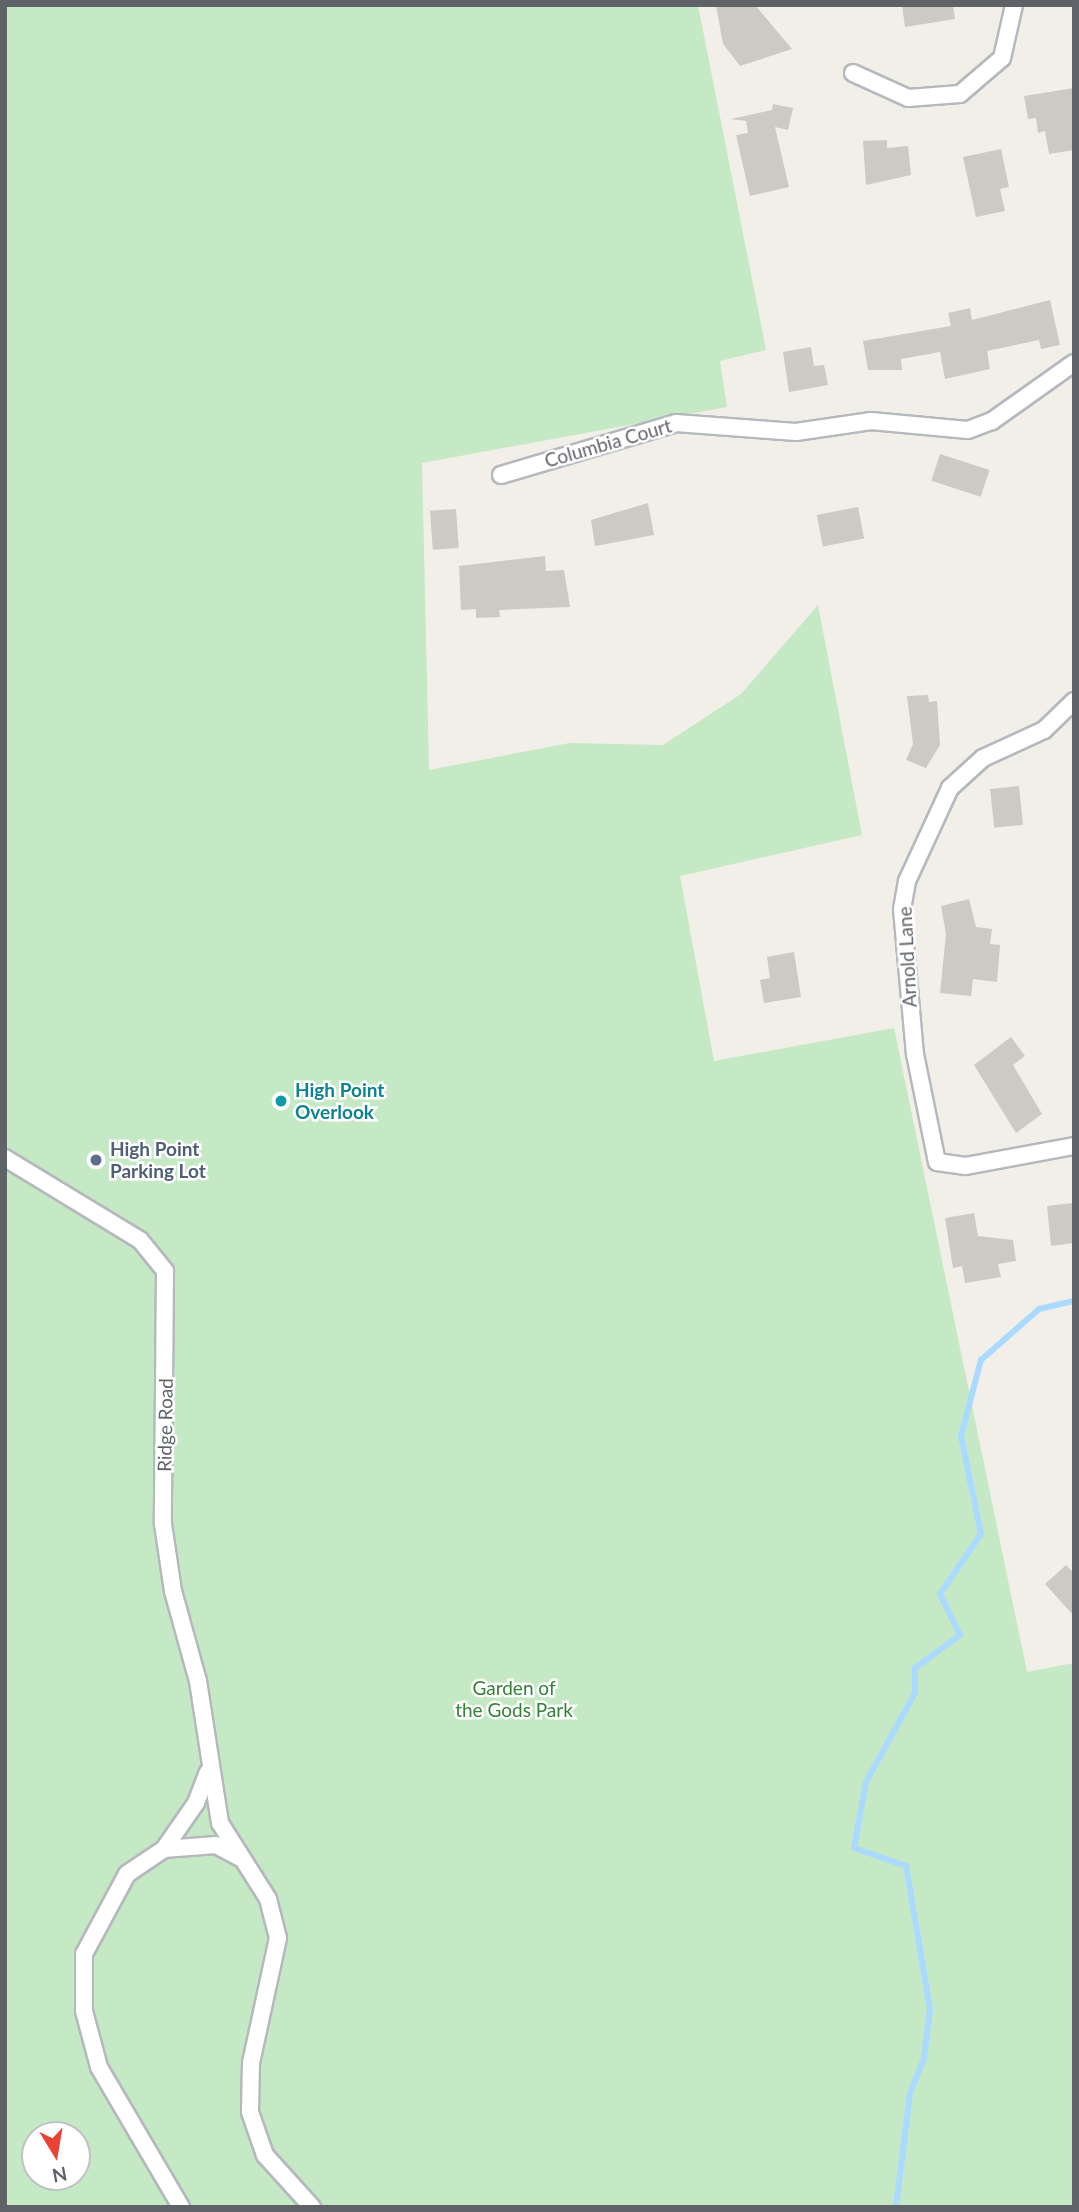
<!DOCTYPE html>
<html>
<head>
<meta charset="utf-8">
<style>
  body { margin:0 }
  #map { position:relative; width:1079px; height:2212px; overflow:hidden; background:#f1efe8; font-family:Lato,sans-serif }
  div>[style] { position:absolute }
  .green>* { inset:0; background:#c5e8c5 }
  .stream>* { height:6px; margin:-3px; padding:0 3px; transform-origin:3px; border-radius:3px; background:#aadaff }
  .building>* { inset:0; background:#cccac5; transform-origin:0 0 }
  .roads { filter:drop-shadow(2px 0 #b5b8bc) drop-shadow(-2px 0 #b5b8bc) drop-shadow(0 2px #b5b8bc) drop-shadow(0 -2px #b5b8bc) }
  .minor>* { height:16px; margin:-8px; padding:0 8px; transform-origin:8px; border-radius:8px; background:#fff }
  .dots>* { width:19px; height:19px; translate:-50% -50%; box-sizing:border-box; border:4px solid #fff; border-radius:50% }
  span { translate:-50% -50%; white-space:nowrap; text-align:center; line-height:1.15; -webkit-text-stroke:5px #fff; paint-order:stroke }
  .street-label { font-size:19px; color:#5f6368 }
  .culture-label { font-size:19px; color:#0d838f; font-weight:700 }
  .left { translate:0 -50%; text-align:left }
  .service-label { font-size:19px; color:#4e5e75; font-weight:700 }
  .park-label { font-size:19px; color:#348238 }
  .frame { position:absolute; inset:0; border:7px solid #5f6368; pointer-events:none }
  .north { position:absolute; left:21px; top:2121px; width:70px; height:70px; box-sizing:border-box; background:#fff; border:2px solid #bfc1c3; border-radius:50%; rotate:169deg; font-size:19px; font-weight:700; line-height:28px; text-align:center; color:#5f6368 }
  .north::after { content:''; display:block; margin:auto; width:24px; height:32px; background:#ea4335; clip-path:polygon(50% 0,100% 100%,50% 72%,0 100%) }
</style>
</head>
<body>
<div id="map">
  <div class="green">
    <div style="clip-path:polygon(evenodd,5px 5px,698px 5px,766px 350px,720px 361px,727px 407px,422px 463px,429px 770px,570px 743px,663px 745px,741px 694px,818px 605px,862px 835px,680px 876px,714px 1061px,894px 1028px,1027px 1672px,1074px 1663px,1074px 2207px,5px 2207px,5px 5px,35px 2135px,77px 2135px,77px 2177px,35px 2177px,35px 2135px)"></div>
  </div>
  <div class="stream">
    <div style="left:896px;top:2207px;width:115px;rotate:-83deg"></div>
    <div style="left:910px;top:2093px;width:38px;rotate:-68deg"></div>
    <div style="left:924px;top:2058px;width:49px;rotate:-83deg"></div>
    <div style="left:930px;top:2009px;width:145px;rotate:-99.5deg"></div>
    <div style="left:906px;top:1866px;width:55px;rotate:-160.9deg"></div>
    <div style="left:854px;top:1848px;width:67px;rotate:-79.7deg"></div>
    <div style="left:866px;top:1782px;width:102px;rotate:-61.2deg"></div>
    <div style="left:915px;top:1693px;width:25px;rotate:-90deg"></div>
    <div style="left:915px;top:1668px;width:56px;rotate:-36.3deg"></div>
    <div style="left:960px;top:1635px;width:46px;rotate:-116deg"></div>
    <div style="left:940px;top:1594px;width:73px;rotate:-55.7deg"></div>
    <div style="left:981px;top:1534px;width:100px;rotate:-101.5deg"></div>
    <div style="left:961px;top:1436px;width:79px;rotate:-75.3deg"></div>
    <div style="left:981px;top:1360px;width:77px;rotate:-41.3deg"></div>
    <div style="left:1039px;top:1309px;width:36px;rotate:-13deg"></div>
  </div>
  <div class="building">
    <div style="clip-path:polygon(716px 5px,755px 5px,792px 49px,740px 66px,723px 44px)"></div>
    <div style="clip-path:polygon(902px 5px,953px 5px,955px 19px,905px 27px)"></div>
    <div style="clip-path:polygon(1074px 88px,1074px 150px,1049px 154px,1045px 131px,1038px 133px,1036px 118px,1028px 119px,1024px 96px)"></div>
    <div style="clip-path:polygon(773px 104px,793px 108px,788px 130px,775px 127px,789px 187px,750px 196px,736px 135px,748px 133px,746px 121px,731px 119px,772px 110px)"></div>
    <div style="clip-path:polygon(887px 140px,887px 148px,908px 146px,911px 175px,866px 185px,863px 141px)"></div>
    <div style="clip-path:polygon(1001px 149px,1009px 187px,1000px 189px,1005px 211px,976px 217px,963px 157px)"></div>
    <div style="clip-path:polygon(1050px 300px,1060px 345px,1041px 349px,1039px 340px,987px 351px,990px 369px,945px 379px,940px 352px,901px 359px,902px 370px,868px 370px,863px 341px,951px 326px,948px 313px,970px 308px,972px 320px)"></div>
    <div style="clip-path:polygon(811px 347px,814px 366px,824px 365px,828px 385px,789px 392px,783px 352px)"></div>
    <div style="left:940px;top:454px;width:52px;height:28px;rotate:18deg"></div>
    <div style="clip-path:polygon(648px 503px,654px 535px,595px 546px,591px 520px)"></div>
    <div style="left:858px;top:507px;width:32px;height:42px;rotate:79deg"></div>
    <div style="left:456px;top:509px;width:39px;height:26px;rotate:86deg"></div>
    <div style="clip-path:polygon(545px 556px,546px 571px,564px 570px,570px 607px,499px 610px,500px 617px,476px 618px,476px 609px,461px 610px,459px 566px)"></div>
    <div style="clip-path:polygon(928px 695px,929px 702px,937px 701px,940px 745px,926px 768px,906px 760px,913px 744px,907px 696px)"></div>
    <div style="left:1019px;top:786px;width:39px;height:29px;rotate:84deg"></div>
    <div style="clip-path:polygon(969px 899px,976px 927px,992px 929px,990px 944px,1000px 945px,997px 982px,973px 979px,971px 996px,940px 993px,946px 934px,941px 906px)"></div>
    <div style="clip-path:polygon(794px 952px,801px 997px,764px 1003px,760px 980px,770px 978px,767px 957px)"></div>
    <div style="clip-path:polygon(1011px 1037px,1025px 1056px,1013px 1065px,1042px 1114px,1016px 1133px,974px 1065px)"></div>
    <div style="clip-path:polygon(1074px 1203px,1074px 1243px,1051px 1246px,1047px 1206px)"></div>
    <div style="clip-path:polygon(974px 1213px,978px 1236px,1013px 1240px,1016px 1261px,998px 1264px,1001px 1277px,965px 1283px,962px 1266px,953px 1268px,945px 1218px)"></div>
    <div style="clip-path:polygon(1066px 1565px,1074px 1573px,1074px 1616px,1045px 1584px)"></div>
  </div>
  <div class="roads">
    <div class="minor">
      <div style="left:853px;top:73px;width:60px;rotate:24.4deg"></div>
      <div style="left:908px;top:98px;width:52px;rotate:-4.4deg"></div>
      <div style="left:960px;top:94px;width:55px;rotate:-40.6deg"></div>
      <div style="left:1002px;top:58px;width:54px;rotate:-77.2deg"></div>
      <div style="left:501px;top:475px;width:183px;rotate:-16.5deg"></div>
      <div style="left:676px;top:423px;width:120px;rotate:4.3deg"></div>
      <div style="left:796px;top:432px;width:76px;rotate:-8.3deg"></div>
      <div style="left:871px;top:421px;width:97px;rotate:5.3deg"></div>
      <div style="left:968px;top:430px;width:26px;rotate:-21deg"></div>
      <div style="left:992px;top:421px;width:100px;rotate:-35.3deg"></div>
      <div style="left:1074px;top:701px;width:42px;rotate:136deg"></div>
      <div style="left:1044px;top:730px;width:67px;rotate:155.3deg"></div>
      <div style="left:983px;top:758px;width:45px;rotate:137.7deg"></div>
      <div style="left:950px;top:788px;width:102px;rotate:114.8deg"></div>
      <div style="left:907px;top:881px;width:28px;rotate:100deg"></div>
      <div style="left:902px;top:909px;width:146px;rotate:84.9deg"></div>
      <div style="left:915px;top:1054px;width:110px;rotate:78.5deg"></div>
      <div style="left:937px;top:1162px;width:29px;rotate:8deg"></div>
      <div style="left:966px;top:1166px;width:110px;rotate:-10.5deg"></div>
      <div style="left:5px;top:1158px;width:158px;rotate:31.3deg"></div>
      <div style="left:140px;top:1240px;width:40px;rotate:51deg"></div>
      <div style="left:165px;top:1271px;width:253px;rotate:90.5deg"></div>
      <div style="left:163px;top:1524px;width:68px;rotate:81.5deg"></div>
      <div style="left:173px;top:1591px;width:93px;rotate:74.5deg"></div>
      <div style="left:198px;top:1681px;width:144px;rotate:81.2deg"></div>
      <div style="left:220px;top:1823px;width:90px;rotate:57.7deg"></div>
      <div style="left:268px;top:1899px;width:40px;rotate:75.6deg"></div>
      <div style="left:278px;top:1938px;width:128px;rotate:102.2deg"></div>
      <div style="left:251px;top:2063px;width:49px;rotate:91.2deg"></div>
      <div style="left:250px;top:2112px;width:46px;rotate:70.8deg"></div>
      <div style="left:265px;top:2155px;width:70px;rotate:47.9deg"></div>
      <div style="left:164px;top:1849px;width:56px;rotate:-55.2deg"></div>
      <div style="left:196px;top:1803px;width:33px;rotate:-69deg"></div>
      <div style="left:181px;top:2207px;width:162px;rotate:-120.4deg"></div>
      <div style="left:99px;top:2067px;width:58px;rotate:-105deg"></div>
      <div style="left:84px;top:2011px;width:57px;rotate:-90deg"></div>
      <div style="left:84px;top:1954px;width:91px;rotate:-61.7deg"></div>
      <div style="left:127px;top:1874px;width:45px;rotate:-34deg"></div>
      <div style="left:164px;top:1849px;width:52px;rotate:-4.4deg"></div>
      <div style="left:216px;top:1845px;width:27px;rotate:28deg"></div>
    </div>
  </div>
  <div class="dots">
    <div style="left:281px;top:1101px;background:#0f9aa8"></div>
    <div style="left:96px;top:1160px;background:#5c6f8a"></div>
  </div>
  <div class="street-label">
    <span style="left:608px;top:443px;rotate:-16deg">Columbia Court</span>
    <span style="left:907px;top:957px;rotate:-93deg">Arnold Lane</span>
    <span style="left:165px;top:1425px;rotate:-89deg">Ridge Road</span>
  </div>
  <div class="culture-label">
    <span class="left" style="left:295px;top:1101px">High Point<br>Overlook</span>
  </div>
  <div class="service-label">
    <span class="left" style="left:110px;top:1160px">High Point<br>Parking Lot</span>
  </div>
  <div class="park-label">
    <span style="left:514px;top:1699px">Garden of<br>the Gods Park</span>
  </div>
  <div class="frame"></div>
  <div class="north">N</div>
</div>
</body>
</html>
